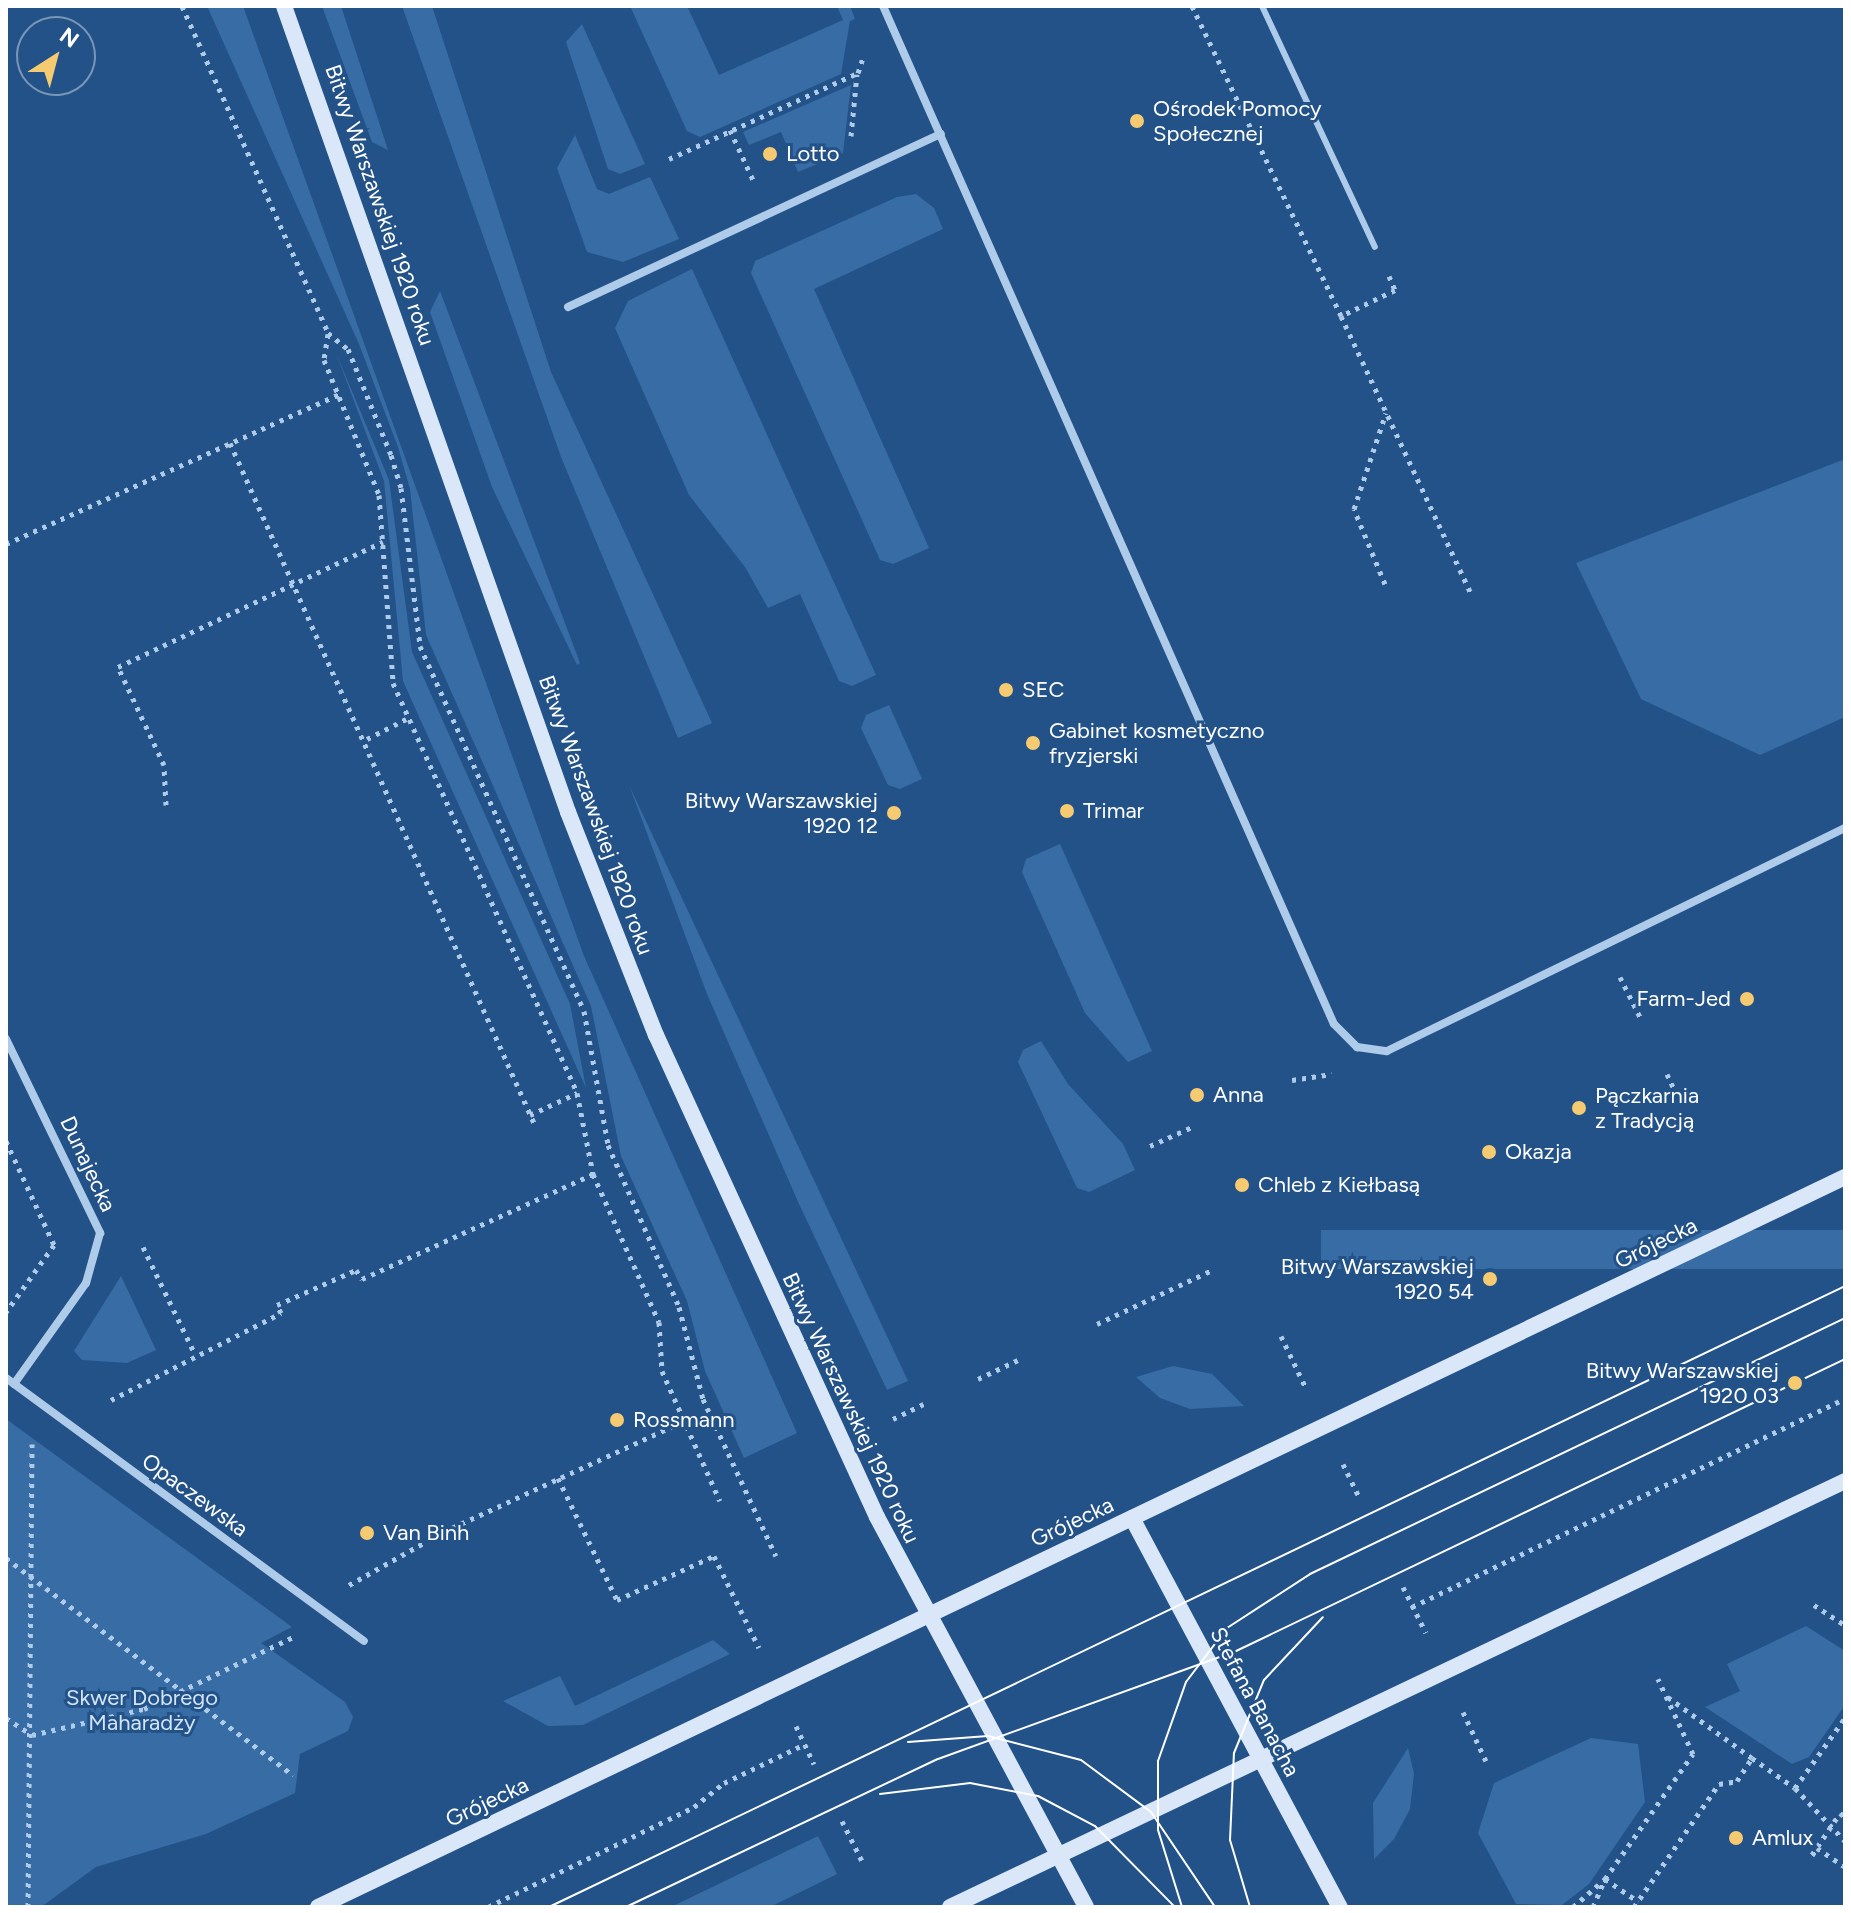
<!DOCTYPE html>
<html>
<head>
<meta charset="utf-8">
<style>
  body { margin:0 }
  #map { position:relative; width:1851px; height:1913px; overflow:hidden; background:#235288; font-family:Figtree,sans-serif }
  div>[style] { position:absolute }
  .green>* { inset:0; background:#376ca5; transform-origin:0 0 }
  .path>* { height:5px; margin-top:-2.5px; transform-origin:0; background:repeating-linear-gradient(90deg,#aecbea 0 4px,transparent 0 10px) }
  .lane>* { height:6px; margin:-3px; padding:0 3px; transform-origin:3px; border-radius:3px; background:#aecbea }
  .street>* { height:8px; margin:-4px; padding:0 4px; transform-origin:4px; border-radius:4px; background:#aecbea }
  .secondary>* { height:16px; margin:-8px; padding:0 8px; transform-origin:8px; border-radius:8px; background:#d9e7f8 }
  .tram>* { height:2px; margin:-1px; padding:0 1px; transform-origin:1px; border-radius:1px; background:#fff }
  .path-bridge>* { height:5px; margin-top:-2.5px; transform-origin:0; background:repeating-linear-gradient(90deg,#aecbea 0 4px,transparent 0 10px) }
  .dots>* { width:22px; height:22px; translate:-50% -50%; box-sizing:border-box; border:4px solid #235288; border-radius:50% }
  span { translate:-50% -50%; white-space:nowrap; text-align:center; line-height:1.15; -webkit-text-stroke:6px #235288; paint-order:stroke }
  .poi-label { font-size:22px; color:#fff }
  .left { translate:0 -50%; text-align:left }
  .right { translate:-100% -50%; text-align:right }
  .street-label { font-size:22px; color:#fff }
  .park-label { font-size:22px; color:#d2e4f7 }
  .frame { position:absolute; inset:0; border:8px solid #fff; pointer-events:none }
  .north { position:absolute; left:16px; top:16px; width:80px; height:80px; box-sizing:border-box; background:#235288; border:2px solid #7b97b8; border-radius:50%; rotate:36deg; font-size:22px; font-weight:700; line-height:32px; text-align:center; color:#fff }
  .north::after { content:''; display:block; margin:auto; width:28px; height:36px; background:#f5ca70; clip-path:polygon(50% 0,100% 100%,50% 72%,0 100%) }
</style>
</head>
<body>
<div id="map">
  <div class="green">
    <div style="clip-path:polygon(207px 6px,243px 6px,584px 956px,797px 1433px,744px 1458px,705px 1371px,687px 1301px,621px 1156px,591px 1006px,426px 635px,410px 489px,398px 447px,359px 344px)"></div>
    <div style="clip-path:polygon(322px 6px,341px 6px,388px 150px,372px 142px)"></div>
    <div style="clip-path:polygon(402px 6px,432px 6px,551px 372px,712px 723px,678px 738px,561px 457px)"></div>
    <div style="clip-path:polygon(630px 6px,687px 6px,719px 75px,843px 20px,837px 6px,850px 6px,855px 19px,850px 21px,841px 74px,700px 137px,687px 131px)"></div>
    <div style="clip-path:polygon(582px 24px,645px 164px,620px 174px,608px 169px,566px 42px)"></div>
    <div style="clip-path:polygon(851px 85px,843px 153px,798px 172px,781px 132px,749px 145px,743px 132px)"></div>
    <div style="clip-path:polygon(575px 135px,597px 189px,609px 194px,650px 177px,679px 239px,623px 262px,587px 252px,557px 168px)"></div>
    <div style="clip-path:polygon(916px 194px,934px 208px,943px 229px,814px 289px,929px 548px,893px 564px,880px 560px,751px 273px,755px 261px,897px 197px)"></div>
    <div style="clip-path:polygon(692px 269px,876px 675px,852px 686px,839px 681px,800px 594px,768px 608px,745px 567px,689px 495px,615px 328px,628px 301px)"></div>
    <div style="clip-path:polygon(440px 291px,580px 663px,577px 665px,492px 487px,430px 312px)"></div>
    <div style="clip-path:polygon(336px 353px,389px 480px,412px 652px,570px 1004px,586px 1088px,403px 681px,384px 481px)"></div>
    <div style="clip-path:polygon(1845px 459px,1845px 717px,1760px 755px,1641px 699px,1576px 563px)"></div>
    <div style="clip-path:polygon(889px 705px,922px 779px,900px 789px,888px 785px,861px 728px,866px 715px)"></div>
    <div style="clip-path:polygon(629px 785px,908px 1381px,887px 1390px,799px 1204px,707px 994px)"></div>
    <div style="clip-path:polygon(1060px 844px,1152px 1051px,1128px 1062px,1085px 1013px,1022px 872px,1026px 859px)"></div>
    <div style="clip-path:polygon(1041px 1041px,1068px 1084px,1123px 1144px,1135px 1170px,1089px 1192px,1077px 1188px,1018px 1062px,1023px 1050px)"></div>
    <div style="left:1845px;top:1230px;width:39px;height:524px;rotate:90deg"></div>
    <div style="clip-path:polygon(121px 1276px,156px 1350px,127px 1363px,82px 1360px,74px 1351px)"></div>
    <div style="clip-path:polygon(1173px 1366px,1212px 1374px,1244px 1406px,1190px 1409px,1160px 1398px,1136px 1377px)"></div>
    <div style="clip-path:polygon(6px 1419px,292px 1627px,261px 1643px,345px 1702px,353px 1717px,348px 1731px,300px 1754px,295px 1793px,206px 1834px,96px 1867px,41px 1907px,6px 1907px)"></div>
    <div style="clip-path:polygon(1806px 1626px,1845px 1651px,1845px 1705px,1809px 1757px,1792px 1764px,1705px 1707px,1740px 1691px,1727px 1664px)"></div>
    <div style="clip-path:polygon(713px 1640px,730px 1654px,583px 1725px,548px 1726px,503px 1701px,560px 1676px,575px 1706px)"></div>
    <div style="clip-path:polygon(1591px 1738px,1638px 1744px,1645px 1802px,1589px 1884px,1562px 1905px,1516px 1904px,1478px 1833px,1494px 1783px)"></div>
    <div style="clip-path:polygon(1408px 1748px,1414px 1774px,1410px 1809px,1394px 1839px,1374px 1859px,1373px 1803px)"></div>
    <div style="clip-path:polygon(818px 1836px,837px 1874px,770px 1907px,671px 1907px)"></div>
  </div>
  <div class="path">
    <div style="left:182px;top:6px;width:358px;rotate:65.9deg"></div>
    <div style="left:328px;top:333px;width:26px;rotate:39deg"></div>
    <div style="left:348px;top:349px;width:114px;rotate:67.9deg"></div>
    <div style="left:391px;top:455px;width:34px;rotate:73deg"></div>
    <div style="left:401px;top:488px;width:159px;rotate:83.1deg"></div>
    <div style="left:420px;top:646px;width:400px;rotate:65.8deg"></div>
    <div style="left:584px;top:1011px;width:136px;rotate:79.8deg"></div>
    <div style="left:608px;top:1145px;width:177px;rotate:66.3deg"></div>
    <div style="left:679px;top:1307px;width:95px;rotate:75.4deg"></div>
    <div style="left:703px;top:1399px;width:173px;rotate:65.1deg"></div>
    <div style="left:1192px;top:6px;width:344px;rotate:64.3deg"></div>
    <div style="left:730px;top:130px;width:57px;rotate:65.2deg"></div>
    <div style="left:851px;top:136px;width:62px;rotate:-84.5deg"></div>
    <div style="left:669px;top:159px;width:208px;rotate:-24.5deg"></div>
    <div style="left:858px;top:73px;width:19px;rotate:-72deg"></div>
    <div style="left:1389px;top:276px;width:15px;rotate:67deg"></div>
    <div style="left:1395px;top:290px;width:60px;rotate:154.3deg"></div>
    <div style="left:1341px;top:316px;width:306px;rotate:64.9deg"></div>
    <div style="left:328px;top:334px;width:26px;rotate:99deg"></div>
    <div style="left:324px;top:360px;width:146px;rotate:67.8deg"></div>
    <div style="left:379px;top:495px;width:189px;rotate:85.7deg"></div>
    <div style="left:393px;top:683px;width:449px;rotate:65.8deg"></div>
    <div style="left:577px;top:1093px;width:83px;rotate:78.8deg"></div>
    <div style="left:593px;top:1174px;width:162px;rotate:66deg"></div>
    <div style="left:659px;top:1322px;width:49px;rotate:86.5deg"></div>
    <div style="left:662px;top:1371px;width:142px;rotate:66deg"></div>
    <div style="left:230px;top:443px;width:745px;rotate:65.91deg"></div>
    <div style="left:6px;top:544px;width:365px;rotate:-24.2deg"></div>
    <div style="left:1385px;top:584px;width:81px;rotate:-112.5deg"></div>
    <div style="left:1354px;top:509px;width:101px;rotate:-71.6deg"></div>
    <div style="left:367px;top:739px;width:44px;rotate:-27.1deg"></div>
    <div style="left:166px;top:805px;width:40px;rotate:-92.9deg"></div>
    <div style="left:164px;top:765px;width:108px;rotate:-115.1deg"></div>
    <div style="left:118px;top:667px;width:293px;rotate:-25.3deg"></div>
    <div style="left:1620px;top:977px;width:47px;rotate:63.4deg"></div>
    <div style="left:1667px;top:1074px;width:38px;rotate:65deg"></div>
    <div style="left:1292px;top:1080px;width:40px;rotate:-8.5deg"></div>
    <div style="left:530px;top:1115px;width:52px;rotate:-25.1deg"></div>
    <div style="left:6px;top:1141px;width:115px;rotate:65.2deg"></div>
    <div style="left:54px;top:1245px;width:82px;rotate:125.6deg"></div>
    <div style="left:1150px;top:1146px;width:46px;rotate:-24.3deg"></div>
    <div style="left:143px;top:1247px;width:119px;rotate:64.1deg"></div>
    <div style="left:1097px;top:1324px;width:125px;rotate:-25.1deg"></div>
    <div style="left:1281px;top:1336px;width:55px;rotate:64.4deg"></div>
    <div style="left:978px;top:1379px;width:44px;rotate:-25.4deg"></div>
    <div style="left:111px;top:1400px;width:191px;rotate:-27.1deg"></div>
    <div style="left:281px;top:1313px;width:9px;rotate:-117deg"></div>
    <div style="left:277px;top:1305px;width:86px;rotate:-23.9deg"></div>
    <div style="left:356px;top:1270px;width:11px;rotate:56deg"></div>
    <div style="left:362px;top:1279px;width:254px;rotate:-24.4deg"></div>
    <div style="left:893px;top:1419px;width:34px;rotate:-26deg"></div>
    <div style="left:1343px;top:1464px;width:39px;rotate:64deg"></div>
    <div style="left:558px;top:1478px;width:136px;rotate:64.2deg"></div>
    <div style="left:617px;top:1600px;width:107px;rotate:-24.4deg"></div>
    <div style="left:714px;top:1556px;width:102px;rotate:63.9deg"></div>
    <div style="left:6px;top:1558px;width:360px;rotate:37.1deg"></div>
    <div style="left:349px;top:1585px;width:108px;rotate:-29.4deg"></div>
    <div style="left:443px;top:1532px;width:263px;rotate:-24.7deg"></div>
    <div style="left:1403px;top:1587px;width:51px;rotate:63.4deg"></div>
    <div style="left:1814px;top:1605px;width:37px;rotate:33deg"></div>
    <div style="left:1412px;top:1607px;width:480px;rotate:-25.7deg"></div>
    <div style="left:1463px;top:1712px;width:54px;rotate:64.9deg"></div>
    <div style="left:6px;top:1718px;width:31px;rotate:33deg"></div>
    <div style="left:32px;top:1735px;width:115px;rotate:-13.1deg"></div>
    <div style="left:144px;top:1709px;width:168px;rotate:-25.8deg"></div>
    <div style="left:796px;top:1726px;width:42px;rotate:64.7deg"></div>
    <div style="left:1752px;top:1758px;width:52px;rotate:34.9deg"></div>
    <div style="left:1795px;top:1788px;width:73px;rotate:46.7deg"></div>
    <div style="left:1795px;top:1788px;width:86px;rotate:-54.5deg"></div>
    <div style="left:842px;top:1821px;width:49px;rotate:63.4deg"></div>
    <div style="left:1812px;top:1855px;width:9px;rotate:-54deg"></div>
    <div style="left:1817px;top:1848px;width:34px;rotate:34deg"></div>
    <div style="left:28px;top:1907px;width:463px;rotate:-89.5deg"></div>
    <div style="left:488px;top:1907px;width:229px;rotate:-25.9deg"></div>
    <div style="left:694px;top:1807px;width:38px;rotate:-39deg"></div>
    <div style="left:724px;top:1783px;width:90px;rotate:-25.7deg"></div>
    <div style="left:1573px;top:1907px;width:43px;rotate:-41.2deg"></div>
    <div style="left:1605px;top:1879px;width:153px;rotate:-54.9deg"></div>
    <div style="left:1693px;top:1754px;width:83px;rotate:-115deg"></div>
    <div style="left:1593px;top:1907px;width:30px;rotate:-67deg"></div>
    <div style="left:1605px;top:1879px;width:40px;rotate:34deg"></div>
    <div style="left:1634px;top:1907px;width:150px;rotate:-55.4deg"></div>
    <div style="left:1719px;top:1784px;width:18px;rotate:-9deg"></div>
    <div style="left:1737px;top:1781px;width:27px;rotate:-57deg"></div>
    <div style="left:1752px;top:1758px;width:107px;rotate:-144.1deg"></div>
  </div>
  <div class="lane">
    <div style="left:1262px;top:6px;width:266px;rotate:64.9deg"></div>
  </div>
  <div class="street">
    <div style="left:883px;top:6px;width:1113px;rotate:66.11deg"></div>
    <div style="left:1334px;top:1024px;width:33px;rotate:45deg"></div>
    <div style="left:1357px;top:1047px;width:30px;rotate:8deg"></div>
    <div style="left:1387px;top:1051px;width:509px;rotate:-25.96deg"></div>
    <div style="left:568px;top:307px;width:411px;rotate:-24.9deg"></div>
    <div style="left:6px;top:1039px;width:216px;rotate:64.1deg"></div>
    <div style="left:100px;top:1233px;width:52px;rotate:105.6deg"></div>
    <div style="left:86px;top:1283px;width:124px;rotate:125.5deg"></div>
    <div style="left:6px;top:1378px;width:444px;rotate:36.3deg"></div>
  </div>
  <div class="secondary">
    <div style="left:284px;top:6px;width:855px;rotate:70.59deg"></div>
    <div style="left:568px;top:812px;width:240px;rotate:68.5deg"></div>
    <div style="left:656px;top:1035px;width:530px;rotate:65.37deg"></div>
    <div style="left:877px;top:1517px;width:442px;rotate:61.8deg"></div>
    <div style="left:1132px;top:1518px;width:441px;rotate:61.9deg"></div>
    <div style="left:318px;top:1907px;width:1693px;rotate:-25.55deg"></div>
    <div style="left:950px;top:1907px;width:991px;rotate:-25.45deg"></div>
  </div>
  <div class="tram">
    <div style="left:908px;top:1742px;width:80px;rotate:-4.3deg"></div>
    <div style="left:988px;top:1736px;width:96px;rotate:14.5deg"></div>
    <div style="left:1081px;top:1760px;width:87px;rotate:36.6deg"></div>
    <div style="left:1151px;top:1812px;width:115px;rotate:56deg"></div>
    <div style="left:880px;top:1794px;width:91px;rotate:-7deg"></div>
    <div style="left:970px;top:1783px;width:69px;rotate:10.8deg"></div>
    <div style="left:1038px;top:1796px;width:64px;rotate:27.8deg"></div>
    <div style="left:1095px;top:1826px;width:114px;rotate:45.4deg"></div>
    <div style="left:549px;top:1907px;width:1437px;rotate:-25.6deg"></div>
    <div style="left:626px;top:1907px;width:345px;rotate:-25.4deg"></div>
    <div style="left:938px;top:1759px;width:315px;rotate:-19.9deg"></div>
    <div style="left:1234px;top:1652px;width:678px;rotate:-25.62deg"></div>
    <div style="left:1182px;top:1907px;width:81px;rotate:-107.3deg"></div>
    <div style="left:1158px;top:1830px;width:69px;rotate:-90deg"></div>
    <div style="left:1158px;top:1761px;width:84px;rotate:-70.5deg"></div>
    <div style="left:1186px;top:1682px;width:68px;rotate:-52.8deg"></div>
    <div style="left:1227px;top:1628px;width:99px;rotate:-33deg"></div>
    <div style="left:1310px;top:1574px;width:593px;rotate:-25.57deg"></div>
    <div style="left:1250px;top:1907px;width:70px;rotate:-106.6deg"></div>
    <div style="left:1230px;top:1840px;width:87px;rotate:-87.4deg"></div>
    <div style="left:1234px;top:1753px;width:79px;rotate:-67.7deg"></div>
    <div style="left:1264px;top:1680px;width:86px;rotate:-46.9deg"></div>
  </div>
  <div class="path-bridge">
    <div style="left:1812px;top:1855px;width:50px;rotate:-56.3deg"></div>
    <div style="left:1840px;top:1813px;width:6px;rotate:39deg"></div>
  </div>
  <div class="dots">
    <div style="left:1137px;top:121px;background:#f5ca70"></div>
    <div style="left:770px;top:154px;background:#f5ca70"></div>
    <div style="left:1006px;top:690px;background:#f5ca70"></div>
    <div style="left:1033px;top:743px;background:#f5ca70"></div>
    <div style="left:1067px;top:811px;background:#f5ca70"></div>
    <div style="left:894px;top:813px;background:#f5ca70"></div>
    <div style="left:1747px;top:999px;background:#f5ca70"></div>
    <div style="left:1197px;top:1095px;background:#f5ca70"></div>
    <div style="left:1579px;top:1108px;background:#f5ca70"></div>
    <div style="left:1489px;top:1152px;background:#f5ca70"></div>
    <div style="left:1242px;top:1185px;background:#f5ca70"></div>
    <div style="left:1490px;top:1279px;background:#f5ca70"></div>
    <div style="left:1795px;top:1383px;background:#f5ca70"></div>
    <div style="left:617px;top:1420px;background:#f5ca70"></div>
    <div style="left:367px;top:1533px;background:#f5ca70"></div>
    <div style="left:1736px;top:1838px;background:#f5ca70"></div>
  </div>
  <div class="poi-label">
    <span class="left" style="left:1153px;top:121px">Ośrodek Pomocy<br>Społecznej</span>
    <span class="left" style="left:786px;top:154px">Lotto</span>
    <span class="left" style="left:1022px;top:690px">SEC</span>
    <span class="left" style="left:1049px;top:743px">Gabinet kosmetyczno<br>fryzjerski</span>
    <span class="right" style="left:878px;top:813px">Bitwy Warszawskiej<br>1920 12</span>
    <span class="left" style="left:1083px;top:811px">Trimar</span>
    <span class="right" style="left:1731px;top:999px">Farm-Jed</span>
    <span class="left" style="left:1213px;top:1095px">Anna</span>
    <span class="left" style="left:1595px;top:1108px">Pączkarnia<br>z Tradycją</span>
    <span class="left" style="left:1505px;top:1152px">Okazja</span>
    <span class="left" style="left:1258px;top:1185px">Chleb z Kiełbasą</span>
    <span class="right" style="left:1474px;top:1279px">Bitwy Warszawskiej<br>1920 54</span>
    <span class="right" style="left:1779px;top:1383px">Bitwy Warszawskiej<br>1920 03</span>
    <span class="left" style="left:633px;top:1420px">Rossmann</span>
    <span class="left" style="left:383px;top:1533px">Van Binh</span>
    <span class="left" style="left:1752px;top:1838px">Amlux</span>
  </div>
  <div class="street-label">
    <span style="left:380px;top:205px;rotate:71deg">Bitwy Warszawskiej 1920 roku</span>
    <span style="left:596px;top:815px;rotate:70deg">Bitwy Warszawskiej 1920 roku</span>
    <span style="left:88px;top:1164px;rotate:65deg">Dunajecka</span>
    <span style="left:1656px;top:1243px;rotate:-26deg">Grójecka</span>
    <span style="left:851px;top:1408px;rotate:65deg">Bitwy Warszawskiej 1920 roku</span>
    <span style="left:195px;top:1495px;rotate:36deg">Opaczewska</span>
    <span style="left:1072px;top:1522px;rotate:-25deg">Grójecka</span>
    <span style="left:1255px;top:1702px;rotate:62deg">Stefana Banacha</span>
    <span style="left:487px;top:1802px;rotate:-25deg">Grójecka</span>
  </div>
  <div class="park-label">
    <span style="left:142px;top:1710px">Skwer Dobrego<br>Maharadży</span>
  </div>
  <div class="frame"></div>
  <div class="north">N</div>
</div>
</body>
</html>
